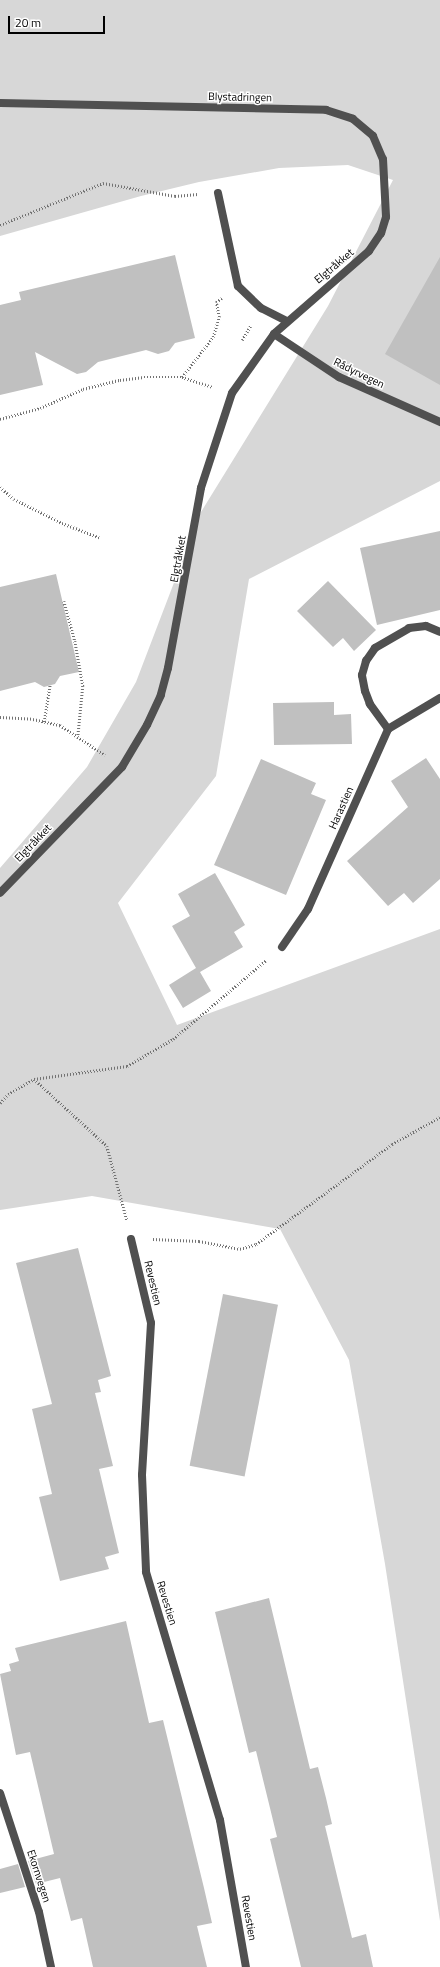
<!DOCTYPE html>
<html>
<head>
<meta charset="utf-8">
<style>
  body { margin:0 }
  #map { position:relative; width:440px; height:1967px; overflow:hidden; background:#fff; font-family:"Titillium Web",sans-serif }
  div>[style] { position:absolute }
  .green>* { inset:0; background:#d7d7d7 }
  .building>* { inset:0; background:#c0c0c0; transform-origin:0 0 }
  .path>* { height:2.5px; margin-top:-1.25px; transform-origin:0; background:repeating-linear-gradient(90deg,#727272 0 1px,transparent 0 3px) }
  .lane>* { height:8px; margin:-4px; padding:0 4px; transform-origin:4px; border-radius:4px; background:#505050 }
  .street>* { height:8px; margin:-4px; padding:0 4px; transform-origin:4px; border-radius:4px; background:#505050 }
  span { translate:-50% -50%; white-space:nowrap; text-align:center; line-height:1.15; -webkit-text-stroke:3px #fff; paint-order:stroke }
  .street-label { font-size:11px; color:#000 }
  .scale { position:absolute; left:8px; top:16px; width:97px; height:18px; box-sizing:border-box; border:2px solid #000; border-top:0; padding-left:5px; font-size:12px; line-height:14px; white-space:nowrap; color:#000; -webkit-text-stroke:3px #fff; paint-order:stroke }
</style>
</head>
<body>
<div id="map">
  <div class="green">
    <div style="clip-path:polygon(0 0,440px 0,440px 481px,249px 579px,216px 776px,118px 903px,177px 1025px,440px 929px,440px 1921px,385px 1564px,349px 1360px,280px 1229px,92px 1196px,0 1210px,0 868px,87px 767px,136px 682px,201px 512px,328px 306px,393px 180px,348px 165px,279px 168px,199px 182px,141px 196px,0 236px)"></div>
  </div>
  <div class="building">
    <div style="clip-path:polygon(175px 255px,195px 338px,175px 343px,169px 351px,158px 354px,146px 350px,98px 362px,86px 372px,77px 374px,35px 352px,43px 385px,0 395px,0 305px,21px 300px,19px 292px)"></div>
    <div style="clip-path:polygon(440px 257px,440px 385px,385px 354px)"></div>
    <div style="clip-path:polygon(440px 531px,440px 610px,377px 625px,360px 548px)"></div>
    <div style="clip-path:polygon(56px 574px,79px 672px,60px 676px,55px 684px,44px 687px,35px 682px,0 691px,0 587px)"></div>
    <div style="clip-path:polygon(328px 581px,376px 630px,354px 651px,343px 638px,333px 647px,297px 611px)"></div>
    <div style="clip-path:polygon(334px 702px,334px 715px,351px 714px,352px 744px,274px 745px,273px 703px)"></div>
    <div style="clip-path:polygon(426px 758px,440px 779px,440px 879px,413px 903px,404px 893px,388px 906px,347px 861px,408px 807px,391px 781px)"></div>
    <div style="clip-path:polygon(261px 759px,316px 783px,311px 794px,326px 800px,286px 895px,214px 865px)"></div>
    <div style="clip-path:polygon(215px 873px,245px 925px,234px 932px,243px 947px,200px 972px,211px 991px,183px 1008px,169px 985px,196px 968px,172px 926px,190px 916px,178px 894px)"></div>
    <div style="clip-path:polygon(78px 1248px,111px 1376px,98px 1380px,101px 1392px,95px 1393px,113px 1466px,99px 1469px,119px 1553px,105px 1557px,109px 1569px,60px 1581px,39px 1497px,52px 1494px,32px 1409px,52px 1404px,16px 1263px)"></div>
    <div style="left:223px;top:1294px;width:56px;height:175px;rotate:11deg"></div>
    <div style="clip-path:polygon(269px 1598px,310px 1769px,318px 1767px,326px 1798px,332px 1824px,325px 1826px,352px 1938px,366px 1934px,373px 1967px,301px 1967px,270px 1839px,277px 1837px,270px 1808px,256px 1751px,249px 1753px,215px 1612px)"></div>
    <div style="clip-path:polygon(126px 1621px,149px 1723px,163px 1720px,204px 1888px,212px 1923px,197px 1926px,207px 1967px,93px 1967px,82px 1918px,71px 1921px,60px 1878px,36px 1884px,28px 1861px,54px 1854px,30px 1752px,16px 1755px,0 1674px,11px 1671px,9px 1664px,19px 1661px,15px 1648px)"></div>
    <div style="clip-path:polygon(18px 1864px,25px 1887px,0 1893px,0 1869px)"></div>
  </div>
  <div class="path">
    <div style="left:0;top:225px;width:111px;rotate:-22.2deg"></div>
    <div style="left:103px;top:183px;width:73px;rotate:10.2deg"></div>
    <div style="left:175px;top:196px;width:23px;rotate:-5deg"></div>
    <div style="left:242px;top:340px;width:17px;rotate:-59deg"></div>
    <div style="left:182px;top:377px;width:51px;rotate:-52.2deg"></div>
    <div style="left:213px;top:337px;width:21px;rotate:-73deg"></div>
    <div style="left:219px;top:317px;width:15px;rotate:-101deg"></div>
    <div style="left:216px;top:302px;width:7px;rotate:-34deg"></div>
    <div style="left:0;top:419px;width:41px;rotate:-15.4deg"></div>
    <div style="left:40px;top:408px;width:47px;rotate:-23.8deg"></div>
    <div style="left:83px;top:389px;width:38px;rotate:-14deg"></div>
    <div style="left:120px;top:380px;width:24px;rotate:-7deg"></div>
    <div style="left:144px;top:377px;width:38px"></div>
    <div style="left:182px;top:377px;width:32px;rotate:18deg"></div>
    <div style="left:0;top:487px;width:18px;rotate:41deg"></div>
    <div style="left:14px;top:499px;width:54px;rotate:26.6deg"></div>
    <div style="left:62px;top:523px;width:40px;rotate:21deg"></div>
    <div style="left:64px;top:601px;width:41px;rotate:74.6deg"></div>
    <div style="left:75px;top:641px;width:46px;rotate:79.9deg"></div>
    <div style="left:83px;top:686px;width:51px;rotate:95.6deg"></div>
    <div style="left:0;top:717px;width:33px;rotate:3deg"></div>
    <div style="left:33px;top:719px;width:28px;rotate:13deg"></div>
    <div style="left:60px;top:725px;width:54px;rotate:33.7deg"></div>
    <div style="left:44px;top:722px;width:37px;rotate:-81deg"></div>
    <div style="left:34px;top:1079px;width:99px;rotate:42.5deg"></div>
    <div style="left:107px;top:1146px;width:77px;rotate:74.9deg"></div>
    <div style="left:0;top:1103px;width:12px;rotate:-48deg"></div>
    <div style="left:8px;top:1094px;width:30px;rotate:-30deg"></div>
    <div style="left:34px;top:1079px;width:94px;rotate:-8deg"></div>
    <div style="left:127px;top:1066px;width:53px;rotate:-30.4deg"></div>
    <div style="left:173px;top:1039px;width:122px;rotate:-40.3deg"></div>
    <div style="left:153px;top:1239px;width:46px;rotate:2.5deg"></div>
    <div style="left:199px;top:1241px;width:42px;rotate:11deg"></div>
    <div style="left:240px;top:1249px;width:17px;rotate:-17deg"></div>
    <div style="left:256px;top:1244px;width:169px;rotate:-36.3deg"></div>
    <div style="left:392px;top:1144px;width:55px;rotate:-29.4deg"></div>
  </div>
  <div class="lane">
    <div style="left:218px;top:193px;width:95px;rotate:77.9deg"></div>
    <div style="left:238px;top:286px;width:32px;rotate:44deg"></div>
    <div style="left:261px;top:308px;width:29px;rotate:27deg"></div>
    <div style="left:388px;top:729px;width:31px;rotate:-126deg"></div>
    <div style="left:370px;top:704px;width:14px;rotate:-111deg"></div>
    <div style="left:365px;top:691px;width:16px;rotate:-101deg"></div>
    <div style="left:362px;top:675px;width:15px;rotate:-74deg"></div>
    <div style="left:366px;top:661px;width:16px;rotate:-55deg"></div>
    <div style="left:375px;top:648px;width:39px;rotate:-30deg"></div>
    <div style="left:409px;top:628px;width:17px;rotate:-7deg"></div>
    <div style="left:426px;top:626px;width:15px;rotate:23deg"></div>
  </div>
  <div class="street">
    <div style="left:0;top:103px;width:326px;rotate:1.2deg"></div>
    <div style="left:326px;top:110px;width:28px;rotate:18deg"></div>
    <div style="left:353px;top:119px;width:26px;rotate:40deg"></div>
    <div style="left:373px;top:136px;width:25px;rotate:67deg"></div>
    <div style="left:383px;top:159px;width:58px;rotate:87deg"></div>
    <div style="left:386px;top:217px;width:17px;rotate:107deg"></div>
    <div style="left:381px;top:233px;width:22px;rotate:124deg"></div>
    <div style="left:369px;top:251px;width:126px;rotate:138.9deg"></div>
    <div style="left:274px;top:334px;width:72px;rotate:125.4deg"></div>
    <div style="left:232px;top:393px;width:100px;rotate:108.1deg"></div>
    <div style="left:201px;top:488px;width:183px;rotate:100.4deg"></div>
    <div style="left:168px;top:668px;width:28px;rotate:105deg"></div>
    <div style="left:161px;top:695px;width:33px;rotate:115deg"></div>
    <div style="left:147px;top:725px;width:49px;rotate:120.8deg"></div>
    <div style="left:122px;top:767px;width:175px;rotate:134.1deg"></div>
    <div style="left:274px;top:334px;width:78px;rotate:33.5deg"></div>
    <div style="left:339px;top:377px;width:111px;rotate:24deg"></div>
    <div style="left:282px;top:947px;width:46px;rotate:-55.6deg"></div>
    <div style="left:308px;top:909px;width:197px;rotate:-66deg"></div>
    <div style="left:388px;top:729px;width:61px;rotate:-30.8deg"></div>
    <div style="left:131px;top:1239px;width:86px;rotate:76.6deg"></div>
    <div style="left:151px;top:1323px;width:152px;rotate:93.4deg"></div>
    <div style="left:142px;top:1475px;width:97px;rotate:87.6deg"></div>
    <div style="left:146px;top:1572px;width:259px;rotate:73.4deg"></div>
    <div style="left:220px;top:1820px;width:149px;rotate:80deg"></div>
    <div style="left:0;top:1793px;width:125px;rotate:71.9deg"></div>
    <div style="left:39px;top:1912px;width:56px;rotate:77.7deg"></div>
  </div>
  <div class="street-label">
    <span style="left:240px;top:97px;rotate:1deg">Blystadringen</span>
    <span style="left:334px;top:266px;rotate:-40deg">Elgtråkket</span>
    <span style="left:359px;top:373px;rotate:26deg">Rådyrvegen</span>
    <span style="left:178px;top:559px;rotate:-80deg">Elgtråkket</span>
    <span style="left:341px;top:808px;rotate:-66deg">Harastien</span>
    <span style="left:33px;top:843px;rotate:-46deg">Elgtråkket</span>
    <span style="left:153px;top:1283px;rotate:77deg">Revestien</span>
    <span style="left:167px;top:1603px;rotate:73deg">Revestien</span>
    <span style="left:39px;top:1876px;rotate:72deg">Ekornvegen</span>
    <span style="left:249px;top:1918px;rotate:80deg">Revestien</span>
  </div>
  <div class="scale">20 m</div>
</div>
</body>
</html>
